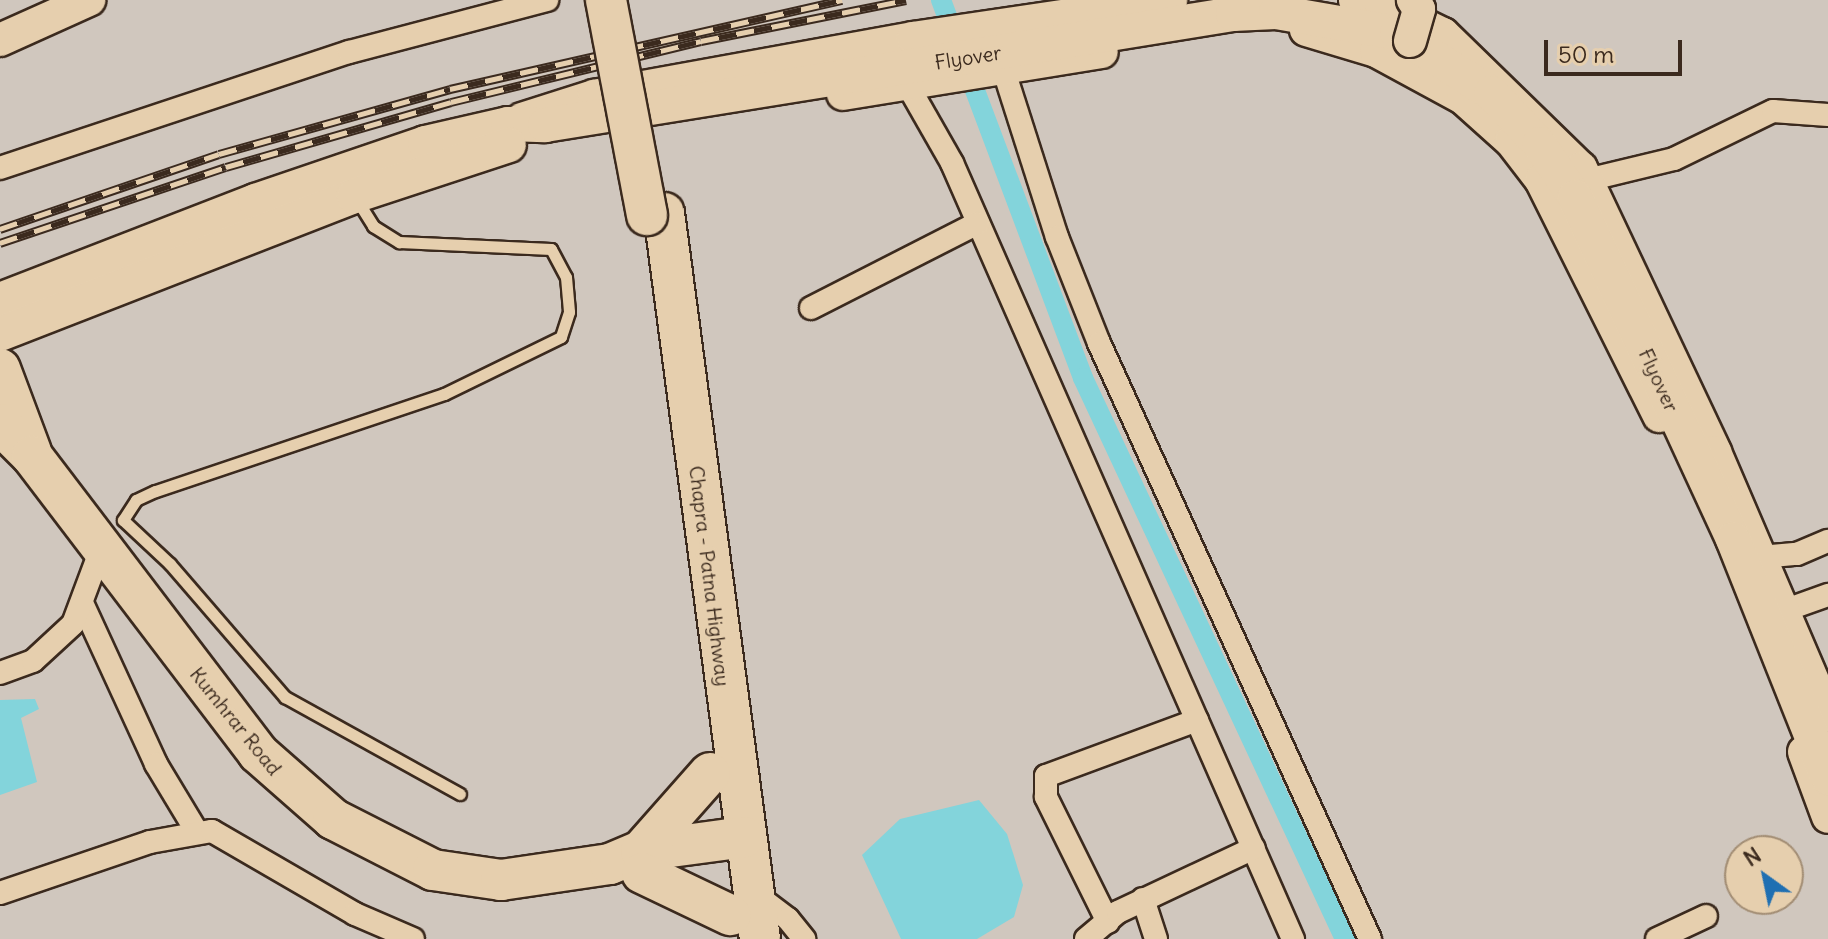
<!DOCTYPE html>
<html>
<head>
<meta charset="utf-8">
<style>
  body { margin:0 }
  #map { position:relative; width:1828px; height:939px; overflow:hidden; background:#d0c7be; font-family:Delius,sans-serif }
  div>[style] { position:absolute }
  .water>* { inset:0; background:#83d4db }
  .canal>* { height:20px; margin:-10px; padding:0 10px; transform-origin:10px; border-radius:10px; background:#83d4db }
  .roads { filter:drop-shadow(2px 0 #3b2a1e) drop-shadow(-2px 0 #3b2a1e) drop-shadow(0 2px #3b2a1e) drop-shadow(0 -2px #3b2a1e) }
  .lane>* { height:11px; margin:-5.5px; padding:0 5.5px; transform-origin:5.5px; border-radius:5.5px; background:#e6cfae }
  .street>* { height:22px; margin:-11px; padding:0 11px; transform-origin:11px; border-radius:11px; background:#e6cfae }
  .secondary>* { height:32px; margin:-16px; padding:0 16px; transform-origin:16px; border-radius:16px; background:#e6cfae }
  .primary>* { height:34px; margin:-17px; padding:0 17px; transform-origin:17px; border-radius:17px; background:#e6cfae }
  .highway>* { height:40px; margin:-20px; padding:0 20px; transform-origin:20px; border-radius:20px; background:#e6cfae }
  .rail>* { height:9px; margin-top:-4.5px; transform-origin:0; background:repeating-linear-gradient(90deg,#e6cfae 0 18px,#3b2a1e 0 36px); box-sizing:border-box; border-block:2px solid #3b2a1e }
  .bridges { filter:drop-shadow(2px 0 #3b2a1e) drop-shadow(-2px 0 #3b2a1e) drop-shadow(0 2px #3b2a1e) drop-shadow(0 -2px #3b2a1e) }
  .secondary-bridge>* { height:32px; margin:-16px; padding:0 16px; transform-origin:16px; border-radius:16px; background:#e6cfae }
  .highway-bridge>* { height:40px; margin:-20px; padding:0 20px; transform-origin:20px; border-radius:20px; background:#e6cfae }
  span { translate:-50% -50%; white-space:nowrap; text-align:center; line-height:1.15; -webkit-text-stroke:7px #e6cfae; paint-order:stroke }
  .street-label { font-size:20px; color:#3b2a1e }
  .north { position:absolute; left:1724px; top:835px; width:80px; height:80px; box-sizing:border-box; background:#e6cfae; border:2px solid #a28d74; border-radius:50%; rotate:327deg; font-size:22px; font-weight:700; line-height:32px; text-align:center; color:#3b2a1e }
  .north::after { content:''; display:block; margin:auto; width:28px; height:36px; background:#1f6fb2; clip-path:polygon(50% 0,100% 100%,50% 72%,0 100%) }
  .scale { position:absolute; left:1544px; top:40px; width:138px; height:36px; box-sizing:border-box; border:4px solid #3b2a1e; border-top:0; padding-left:10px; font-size:24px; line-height:28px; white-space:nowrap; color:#3b2a1e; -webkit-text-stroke:6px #e6cfae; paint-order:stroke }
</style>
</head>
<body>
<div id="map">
  <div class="water">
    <div style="clip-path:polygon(35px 699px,39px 709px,21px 718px,37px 782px,0 795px,0 700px)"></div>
    <div style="clip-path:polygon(979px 800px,1007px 834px,1023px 885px,1014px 917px,977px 939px,901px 939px,862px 855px,900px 819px)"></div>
  </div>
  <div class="canal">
    <div style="left:941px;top:0;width:404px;rotate:69.4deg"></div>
    <div style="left:1083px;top:378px;width:619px;rotate:64.97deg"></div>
  </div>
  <div class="roads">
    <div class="lane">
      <div style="left:357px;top:200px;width:31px;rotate:58deg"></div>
      <div style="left:373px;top:226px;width:31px;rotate:32deg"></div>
      <div style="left:399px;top:242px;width:152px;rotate:2.6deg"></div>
      <div style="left:551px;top:249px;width:32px;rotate:62deg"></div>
      <div style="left:566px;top:277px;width:35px;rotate:85deg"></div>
      <div style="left:569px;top:312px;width:26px;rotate:108deg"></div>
      <div style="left:561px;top:337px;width:130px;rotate:154deg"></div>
      <div style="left:444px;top:394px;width:305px;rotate:161.4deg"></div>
      <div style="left:155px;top:491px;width:21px;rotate:155deg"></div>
      <div style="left:136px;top:500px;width:24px;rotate:123deg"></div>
      <div style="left:123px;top:520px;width:64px;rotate:43.1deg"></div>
      <div style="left:170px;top:564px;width:176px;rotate:49.2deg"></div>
      <div style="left:285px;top:697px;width:200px;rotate:29deg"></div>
    </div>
    <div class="street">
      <div style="left:1003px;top:68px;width:177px;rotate:72.3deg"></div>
      <div style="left:1057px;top:237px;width:114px;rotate:68.4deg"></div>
      <div style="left:1099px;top:343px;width:655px;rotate:65.55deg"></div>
      <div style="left:907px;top:84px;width:91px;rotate:60.3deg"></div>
      <div style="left:952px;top:163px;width:848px;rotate:66.28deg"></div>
      <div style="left:0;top:168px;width:368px;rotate:-18.4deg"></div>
      <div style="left:349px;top:52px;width:205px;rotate:-14.7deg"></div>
      <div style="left:1587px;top:180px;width:89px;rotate:-13.6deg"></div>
      <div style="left:1674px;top:159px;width:110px;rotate:-25.9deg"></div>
      <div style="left:1773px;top:111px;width:55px;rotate:4.2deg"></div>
      <div style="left:811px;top:308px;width:187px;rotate:-27deg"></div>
      <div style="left:1760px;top:557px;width:37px;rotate:-5deg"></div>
      <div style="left:1797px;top:554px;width:34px;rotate:-23deg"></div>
      <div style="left:83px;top:605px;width:175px;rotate:65.3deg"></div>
      <div style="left:156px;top:764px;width:79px;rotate:58.9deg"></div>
      <div style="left:1783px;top:611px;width:48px;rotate:-19.6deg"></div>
      <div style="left:0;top:673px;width:35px;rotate:-20deg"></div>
      <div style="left:33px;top:661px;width:54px;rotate:-42.8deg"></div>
      <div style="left:73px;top:624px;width:80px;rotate:-69.5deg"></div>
      <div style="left:0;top:893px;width:158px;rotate:-18.8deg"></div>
      <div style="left:150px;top:842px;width:63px;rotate:-10.1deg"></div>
      <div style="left:212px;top:831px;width:165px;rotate:30.1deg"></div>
      <div style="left:355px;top:914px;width:63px;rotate:23.3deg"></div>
      <div style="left:755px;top:894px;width:41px;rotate:37.1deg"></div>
      <div style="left:788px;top:919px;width:26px;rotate:51deg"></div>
      <div style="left:1143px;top:899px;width:42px;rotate:72deg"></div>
      <div style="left:1108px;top:922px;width:140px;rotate:-116.4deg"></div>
      <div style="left:1046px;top:797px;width:21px;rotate:-90deg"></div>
      <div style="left:1046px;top:776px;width:161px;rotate:-20.3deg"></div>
      <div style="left:1086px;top:939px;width:42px;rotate:-40.2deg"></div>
      <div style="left:1118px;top:912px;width:150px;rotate:-25.2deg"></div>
      <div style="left:1657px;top:939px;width:54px;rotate:-25.1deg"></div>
    </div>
    <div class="secondary">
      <div style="left:1355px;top:0;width:26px;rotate:9deg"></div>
      <div style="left:1381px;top:4px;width:69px;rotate:25.8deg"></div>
      <div style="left:1443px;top:34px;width:192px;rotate:44.2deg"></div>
      <div style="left:1581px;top:168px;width:314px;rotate:64.7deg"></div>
      <div style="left:1715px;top:452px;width:287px;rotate:66.8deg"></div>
      <div style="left:1306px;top:30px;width:73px;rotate:16.7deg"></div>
      <div style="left:1376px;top:51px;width:99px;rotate:28.4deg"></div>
      <div style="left:1463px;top:98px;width:64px;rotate:41.9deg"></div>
      <div style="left:1511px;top:141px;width:49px;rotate:52.4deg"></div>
      <div style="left:1541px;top:180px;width:264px;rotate:63.4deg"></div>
      <div style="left:0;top:40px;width:98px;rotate:-24.2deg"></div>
      <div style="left:843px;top:94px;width:262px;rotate:-9.2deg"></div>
      <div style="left:522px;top:119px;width:76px;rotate:-17.7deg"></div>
      <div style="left:594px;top:96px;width:324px;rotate:-10.3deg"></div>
      <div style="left:913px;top:38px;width:261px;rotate:-8.4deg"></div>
      <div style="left:1804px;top:752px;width:69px;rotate:69.7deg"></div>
    </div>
    <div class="primary">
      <div style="left:0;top:300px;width:274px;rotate:-21.2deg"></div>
      <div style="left:255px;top:201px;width:180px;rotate:-18.8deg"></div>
      <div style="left:425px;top:143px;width:85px;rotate:-12.9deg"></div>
      <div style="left:508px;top:124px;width:37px;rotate:2deg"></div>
      <div style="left:545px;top:125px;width:697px;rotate:-9.16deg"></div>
      <div style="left:1233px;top:14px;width:43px;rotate:-2.7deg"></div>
      <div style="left:1276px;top:12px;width:123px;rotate:9.8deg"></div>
      <div style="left:1397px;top:33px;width:112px;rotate:32.6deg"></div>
      <div style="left:1491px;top:93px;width:70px;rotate:46.7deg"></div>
      <div style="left:1539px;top:144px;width:64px;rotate:55.8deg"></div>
      <div style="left:1575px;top:197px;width:377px;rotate:65.2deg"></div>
      <div style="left:1733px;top:539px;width:257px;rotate:68.3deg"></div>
      <div style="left:0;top:334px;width:380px;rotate:-21.3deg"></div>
      <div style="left:354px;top:196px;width:163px;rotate:-18.2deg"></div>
    </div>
    <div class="highway">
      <div style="left:664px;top:213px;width:732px;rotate:82.47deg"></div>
      <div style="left:0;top:369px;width:89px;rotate:69.5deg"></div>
      <div style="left:0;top:424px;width:45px;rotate:45deg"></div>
      <div style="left:32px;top:456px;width:373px;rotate:52.7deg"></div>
      <div style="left:258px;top:753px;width:100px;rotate:41.3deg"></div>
      <div style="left:333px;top:819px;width:112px;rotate:27deg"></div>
      <div style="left:433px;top:870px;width:69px;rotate:8.4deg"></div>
      <div style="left:501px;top:880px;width:110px;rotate:-8.4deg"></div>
      <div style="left:610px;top:864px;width:34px;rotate:-23deg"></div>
      <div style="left:641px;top:851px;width:104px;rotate:-7.7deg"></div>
      <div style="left:641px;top:851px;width:104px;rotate:-48.5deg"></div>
      <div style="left:642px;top:873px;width:98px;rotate:25.5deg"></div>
    </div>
  </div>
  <div class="rail">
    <div style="left:0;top:229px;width:231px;rotate:-18.9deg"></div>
    <div style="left:219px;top:154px;width:240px;rotate:-15.7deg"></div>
    <div style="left:450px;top:89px;width:402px;rotate:-12.8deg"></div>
    <div style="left:0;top:243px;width:238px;rotate:-18.6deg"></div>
    <div style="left:226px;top:167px;width:234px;rotate:-16.1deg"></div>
    <div style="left:451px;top:102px;width:257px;rotate:-13.7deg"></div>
    <div style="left:701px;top:41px;width:209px;rotate:-11.3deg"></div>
  </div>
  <div class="bridges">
    <div class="secondary-bridge">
      <div style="left:1410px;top:41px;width:33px;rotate:-74deg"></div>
      <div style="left:1419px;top:9px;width:11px;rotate:-124deg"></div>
    </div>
    <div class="highway-bridge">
      <div style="left:606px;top:0;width:219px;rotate:79.2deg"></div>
    </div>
  </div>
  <div class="street-label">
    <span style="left:968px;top:57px;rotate:-9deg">Flyover</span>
    <span style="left:1659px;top:380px;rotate:65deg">Flyover</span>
    <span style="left:710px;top:576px;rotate:83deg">Chapra - Patna Highway</span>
    <span style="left:236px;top:721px;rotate:51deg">Kumhrar Road</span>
  </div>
  <div class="north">N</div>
  <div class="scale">50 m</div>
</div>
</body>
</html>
